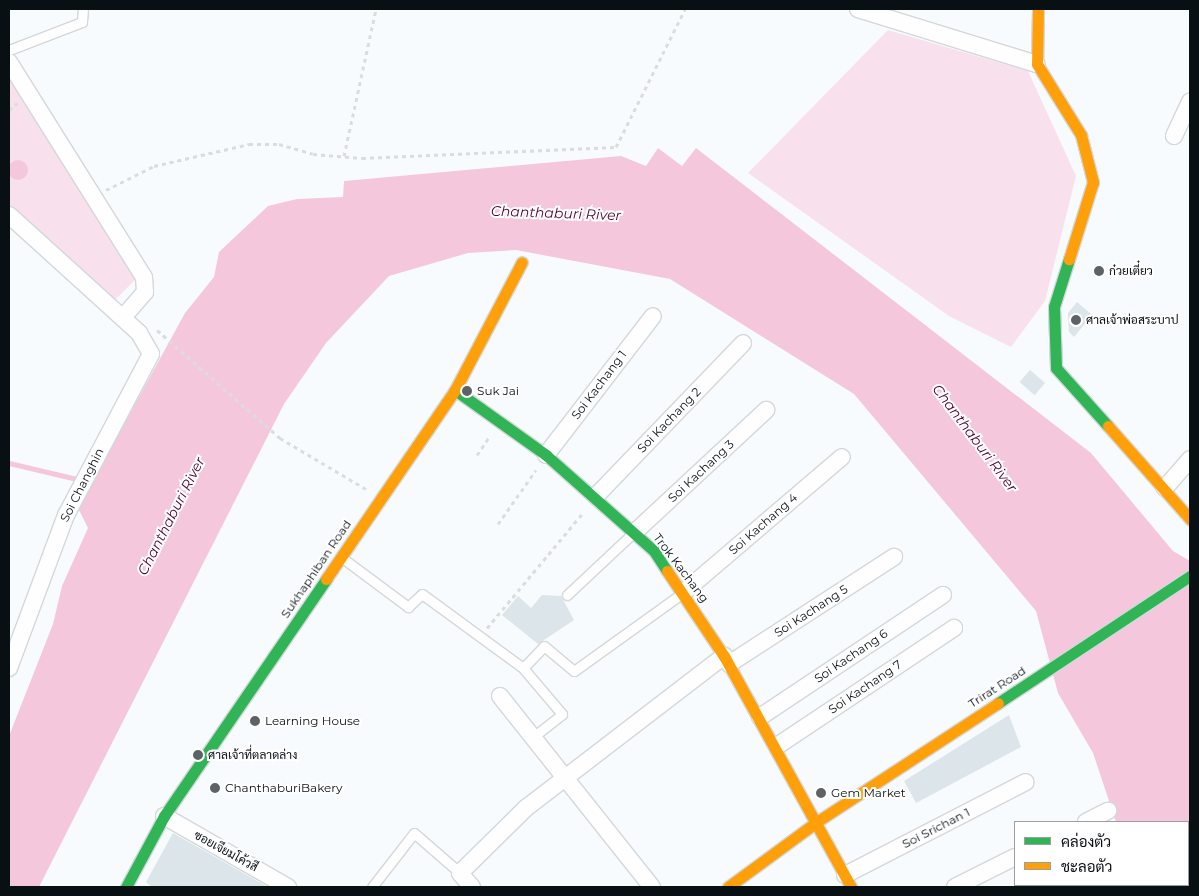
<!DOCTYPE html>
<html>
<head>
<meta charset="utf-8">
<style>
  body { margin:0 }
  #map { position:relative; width:1199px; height:896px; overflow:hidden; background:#f8fbfd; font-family:Montserrat,Sarabun,sans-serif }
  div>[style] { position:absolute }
  .green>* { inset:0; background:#f8e1ec }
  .water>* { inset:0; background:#f5c7dd }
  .round { border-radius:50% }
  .stream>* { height:5px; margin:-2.5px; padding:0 2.5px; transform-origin:2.5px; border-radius:2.5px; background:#f5c7dd }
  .building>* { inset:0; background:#dbe5ea; transform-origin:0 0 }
  .path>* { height:3px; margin-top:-1.5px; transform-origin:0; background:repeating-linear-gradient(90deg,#dbdcde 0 4px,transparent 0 8px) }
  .roads { filter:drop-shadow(1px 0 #d2d8db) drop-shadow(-1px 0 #d2d8db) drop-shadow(0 1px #d2d8db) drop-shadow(0 -1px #d2d8db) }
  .lane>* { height:9px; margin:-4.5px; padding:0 4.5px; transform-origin:4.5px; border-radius:4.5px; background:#fefeff }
  .street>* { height:16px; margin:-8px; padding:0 8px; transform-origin:8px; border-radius:8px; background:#fefeff }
  .fast>* { height:11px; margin:-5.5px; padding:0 5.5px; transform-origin:5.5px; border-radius:5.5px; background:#30b455 }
  .slow>* { height:11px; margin:-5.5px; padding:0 5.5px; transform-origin:5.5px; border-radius:5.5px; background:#ff9f0a }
  .dots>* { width:14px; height:14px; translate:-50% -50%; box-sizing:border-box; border:2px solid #fff; border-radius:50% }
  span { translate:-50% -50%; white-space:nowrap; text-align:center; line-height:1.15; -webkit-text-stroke:4px #fff; paint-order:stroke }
  .poi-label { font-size:12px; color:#081014 }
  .left { translate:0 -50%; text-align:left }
  .street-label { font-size:12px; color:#081014 }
  .water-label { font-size:14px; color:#500232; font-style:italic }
  .frame { position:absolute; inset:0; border:10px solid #081014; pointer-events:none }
  .legend { position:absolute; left:1014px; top:821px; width:175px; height:65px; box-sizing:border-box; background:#fff; border:1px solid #9c9fa1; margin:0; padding:6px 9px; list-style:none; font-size:15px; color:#081014 }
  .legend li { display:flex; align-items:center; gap:10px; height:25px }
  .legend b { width:25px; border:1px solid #9c9fa1 }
</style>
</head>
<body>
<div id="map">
  <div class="green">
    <div style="clip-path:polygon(888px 30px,1028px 71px,1076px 176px,1045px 301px,1011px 347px,949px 316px,748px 173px)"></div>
    <div style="clip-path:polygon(9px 75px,138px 277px,113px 302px,9px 207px)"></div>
  </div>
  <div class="water">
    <div style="clip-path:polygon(658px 148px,682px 166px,696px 148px,1091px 453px,1173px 551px,1190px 561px,1190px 887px,1127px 887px,1188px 885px,1188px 822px,1116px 822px,1093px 753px,1058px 693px,1036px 611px,854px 394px,670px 279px,516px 250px,468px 253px,389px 276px,326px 343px,284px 404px,39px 887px,9px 887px,9px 736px,53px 624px,62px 586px,88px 528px,78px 508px,185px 313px,214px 277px,219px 252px,268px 206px,297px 199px,343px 197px,344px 181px,621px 156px,646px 166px)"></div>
    <div class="round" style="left:8px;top:160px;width:20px;height:20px"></div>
  </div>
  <div class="stream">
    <div style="left:9px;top:463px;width:74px;rotate:13.3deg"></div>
  </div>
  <div class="building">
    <div style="clip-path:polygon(1077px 302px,1092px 315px,1074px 337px,1069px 332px,1068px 313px)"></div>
    <div style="left:1030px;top:370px;width:20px;height:16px;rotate:41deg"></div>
    <div style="clip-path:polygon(542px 595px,561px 596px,574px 620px,538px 644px,502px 615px,518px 596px,531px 608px)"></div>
    <div style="clip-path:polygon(1009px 715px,1021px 747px,916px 803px,904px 781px)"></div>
    <div style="clip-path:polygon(173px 833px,268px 887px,152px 887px,146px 882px)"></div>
  </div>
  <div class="path">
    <div style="left:9px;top:110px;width:11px;rotate:-41deg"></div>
    <div style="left:344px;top:156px;width:150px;rotate:-77.7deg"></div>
    <div style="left:106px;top:190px;width:54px;rotate:-26.6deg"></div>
    <div style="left:154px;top:166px;width:98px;rotate:-13deg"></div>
    <div style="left:249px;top:144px;width:30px"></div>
    <div style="left:279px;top:144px;width:35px;rotate:16deg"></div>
    <div style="left:313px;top:154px;width:49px;rotate:4.7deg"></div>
    <div style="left:362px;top:158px;width:254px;rotate:-2.5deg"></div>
    <div style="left:616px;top:147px;width:154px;rotate:-63.4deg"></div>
    <div style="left:157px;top:330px;width:164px;rotate:41.3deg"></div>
    <div style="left:280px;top:438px;width:100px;rotate:30.7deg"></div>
    <div style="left:477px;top:455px;width:22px;rotate:-56deg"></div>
    <div style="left:498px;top:524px;width:66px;rotate:-54.9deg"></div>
    <div style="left:487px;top:628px;width:148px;rotate:-50.2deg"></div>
  </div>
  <div class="roads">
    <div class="lane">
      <div style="left:9px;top:50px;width:78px;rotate:-21deg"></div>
      <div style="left:82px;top:22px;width:13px;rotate:-86deg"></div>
      <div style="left:341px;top:557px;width:84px;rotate:36.7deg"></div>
      <div style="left:408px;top:607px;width:19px;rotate:-43deg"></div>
      <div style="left:422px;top:594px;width:125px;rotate:36.2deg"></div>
      <div style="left:567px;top:595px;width:89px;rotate:-43.2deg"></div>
      <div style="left:533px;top:737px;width:37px;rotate:-38deg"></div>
      <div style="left:562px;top:714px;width:60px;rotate:-130.3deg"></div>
      <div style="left:523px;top:668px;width:30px;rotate:-46deg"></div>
      <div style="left:544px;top:646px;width:39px;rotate:40deg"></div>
      <div style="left:574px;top:671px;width:132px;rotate:-35.7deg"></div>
      <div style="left:372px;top:887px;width:68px;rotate:-52.1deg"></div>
      <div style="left:414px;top:833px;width:61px;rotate:41deg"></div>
    </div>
    <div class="street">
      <div style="left:858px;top:9px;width:187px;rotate:17.1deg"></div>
      <div style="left:9px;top:62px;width:254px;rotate:57.9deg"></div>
      <div style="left:144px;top:277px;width:15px;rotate:86deg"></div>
      <div style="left:145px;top:292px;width:33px;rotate:131deg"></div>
      <div style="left:1174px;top:136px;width:38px;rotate:-65deg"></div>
      <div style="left:9px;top:215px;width:176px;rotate:42.2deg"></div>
      <div style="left:139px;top:333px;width:24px;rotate:60deg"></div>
      <div style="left:151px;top:354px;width:182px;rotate:117.8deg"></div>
      <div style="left:66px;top:515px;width:163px;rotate:110.4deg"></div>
      <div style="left:546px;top:455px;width:175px;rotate:-52.4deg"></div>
      <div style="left:1165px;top:488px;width:38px;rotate:-49deg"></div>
      <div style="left:596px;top:496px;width:212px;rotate:-46.1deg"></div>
      <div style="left:636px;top:531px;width:178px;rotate:-42.9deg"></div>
      <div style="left:685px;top:591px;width:206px;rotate:-40.5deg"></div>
      <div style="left:729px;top:664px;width:197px;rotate:-33deg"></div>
      <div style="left:500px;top:696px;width:244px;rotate:51.5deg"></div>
      <div style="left:760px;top:717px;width:220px;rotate:-33.7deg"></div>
      <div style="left:777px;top:746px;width:213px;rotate:-33.7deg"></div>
      <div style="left:164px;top:816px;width:143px;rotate:29.8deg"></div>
      <div style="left:1086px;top:822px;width:25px;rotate:-27deg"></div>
      <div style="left:845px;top:875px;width:203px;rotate:-27.2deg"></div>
      <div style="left:472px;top:887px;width:18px;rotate:-131deg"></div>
      <div style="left:460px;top:873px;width:93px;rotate:-44.6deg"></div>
      <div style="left:526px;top:808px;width:250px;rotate:-37.5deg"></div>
      <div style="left:955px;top:887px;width:67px;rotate:-26.6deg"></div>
    </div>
    <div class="fast">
      <div style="left:1069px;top:259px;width:50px;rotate:107.4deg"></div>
      <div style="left:1054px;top:307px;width:61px;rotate:88.1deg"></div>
      <div style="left:1056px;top:368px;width:78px;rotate:48.1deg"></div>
      <div style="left:455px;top:390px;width:112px;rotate:35.5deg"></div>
      <div style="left:546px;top:455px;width:144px;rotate:41.6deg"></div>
      <div style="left:654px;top:551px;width:24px;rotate:57deg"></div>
      <div style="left:998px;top:703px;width:230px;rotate:-33.5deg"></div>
      <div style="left:126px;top:887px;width:81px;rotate:-61.8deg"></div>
      <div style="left:164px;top:816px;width:287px;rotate:-55.6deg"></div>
    </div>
    <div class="slow">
      <div style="left:1038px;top:9px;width:55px;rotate:91deg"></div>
      <div style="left:1037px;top:64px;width:84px;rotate:58.2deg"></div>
      <div style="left:1081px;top:135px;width:49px;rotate:75.7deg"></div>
      <div style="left:1093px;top:182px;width:81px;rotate:107.3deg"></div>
      <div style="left:1108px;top:426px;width:124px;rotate:48.6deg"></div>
      <div style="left:667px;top:571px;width:102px;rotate:56.2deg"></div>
      <div style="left:724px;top:656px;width:264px;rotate:61.2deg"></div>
      <div style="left:326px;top:579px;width:229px;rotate:-55.7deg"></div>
      <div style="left:455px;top:390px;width:144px;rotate:-62.4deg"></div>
      <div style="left:728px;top:887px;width:112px;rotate:-36.3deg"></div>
      <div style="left:818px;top:821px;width:215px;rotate:-33.2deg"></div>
    </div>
  </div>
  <div class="dots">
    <div style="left:1099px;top:271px;background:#5c6266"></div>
    <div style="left:1076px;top:320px;background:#5c6266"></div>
    <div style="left:467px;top:391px;background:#5c6266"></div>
    <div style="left:255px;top:721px;background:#5c6266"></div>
    <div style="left:198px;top:755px;background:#5c6266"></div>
    <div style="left:215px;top:788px;background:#5c6266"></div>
    <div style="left:821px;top:793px;background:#5c6266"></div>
  </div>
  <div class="poi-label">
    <span class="left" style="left:1109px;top:271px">ก๋วยเตี๋ยว</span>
    <span class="left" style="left:1086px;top:320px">ศาลเจ้าพ่อสระบาป</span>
    <span class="left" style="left:477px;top:391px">Suk Jai</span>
    <span class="left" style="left:265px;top:721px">Learning House</span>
    <span class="left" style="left:208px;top:755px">ศาลเจ้าที่ตลาดล่าง</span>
    <span class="left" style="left:225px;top:788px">ChanthaburiBakery</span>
    <span class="left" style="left:831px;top:793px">Gem Market</span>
  </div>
  <div class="street-label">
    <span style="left:599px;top:385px;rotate:-53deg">Soi Kachang 1</span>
    <span style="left:669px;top:420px;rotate:-46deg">Soi Kachang 2</span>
    <span style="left:701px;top:471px;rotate:-43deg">Soi Kachang 3</span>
    <span style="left:82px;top:485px;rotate:-63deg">Soi Changhin</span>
    <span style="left:763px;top:524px;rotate:-41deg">Soi Kachang 4</span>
    <span style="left:681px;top:568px;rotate:53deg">Trok Kachang</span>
    <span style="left:316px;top:569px;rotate:-56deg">Sukhaphiban Road</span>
    <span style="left:811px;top:611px;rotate:-33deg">Soi Kachang 5</span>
    <span style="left:851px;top:656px;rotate:-34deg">Soi Kachang 6</span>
    <span style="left:865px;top:687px;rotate:-34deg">Soi Kachang 7</span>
    <span style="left:997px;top:687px;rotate:-33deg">Trirat Road</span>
    <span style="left:936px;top:828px;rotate:-27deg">Soi Srichan 1</span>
    <span style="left:226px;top:851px;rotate:29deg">ซอยเจียมโค้วสี</span>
  </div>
  <div class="water-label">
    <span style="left:556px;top:213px;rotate:2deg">Chanthaburi River</span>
    <span style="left:975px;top:438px;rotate:53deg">Chanthaburi River</span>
    <span style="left:171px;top:516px;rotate:-63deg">Chanthaburi River</span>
  </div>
  <div class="frame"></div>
  <ul class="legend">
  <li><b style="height:6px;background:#30b455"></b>คล่องตัว</li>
  <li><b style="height:6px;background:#ff9f0a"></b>ชะลอตัว</li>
  </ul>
</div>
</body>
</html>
